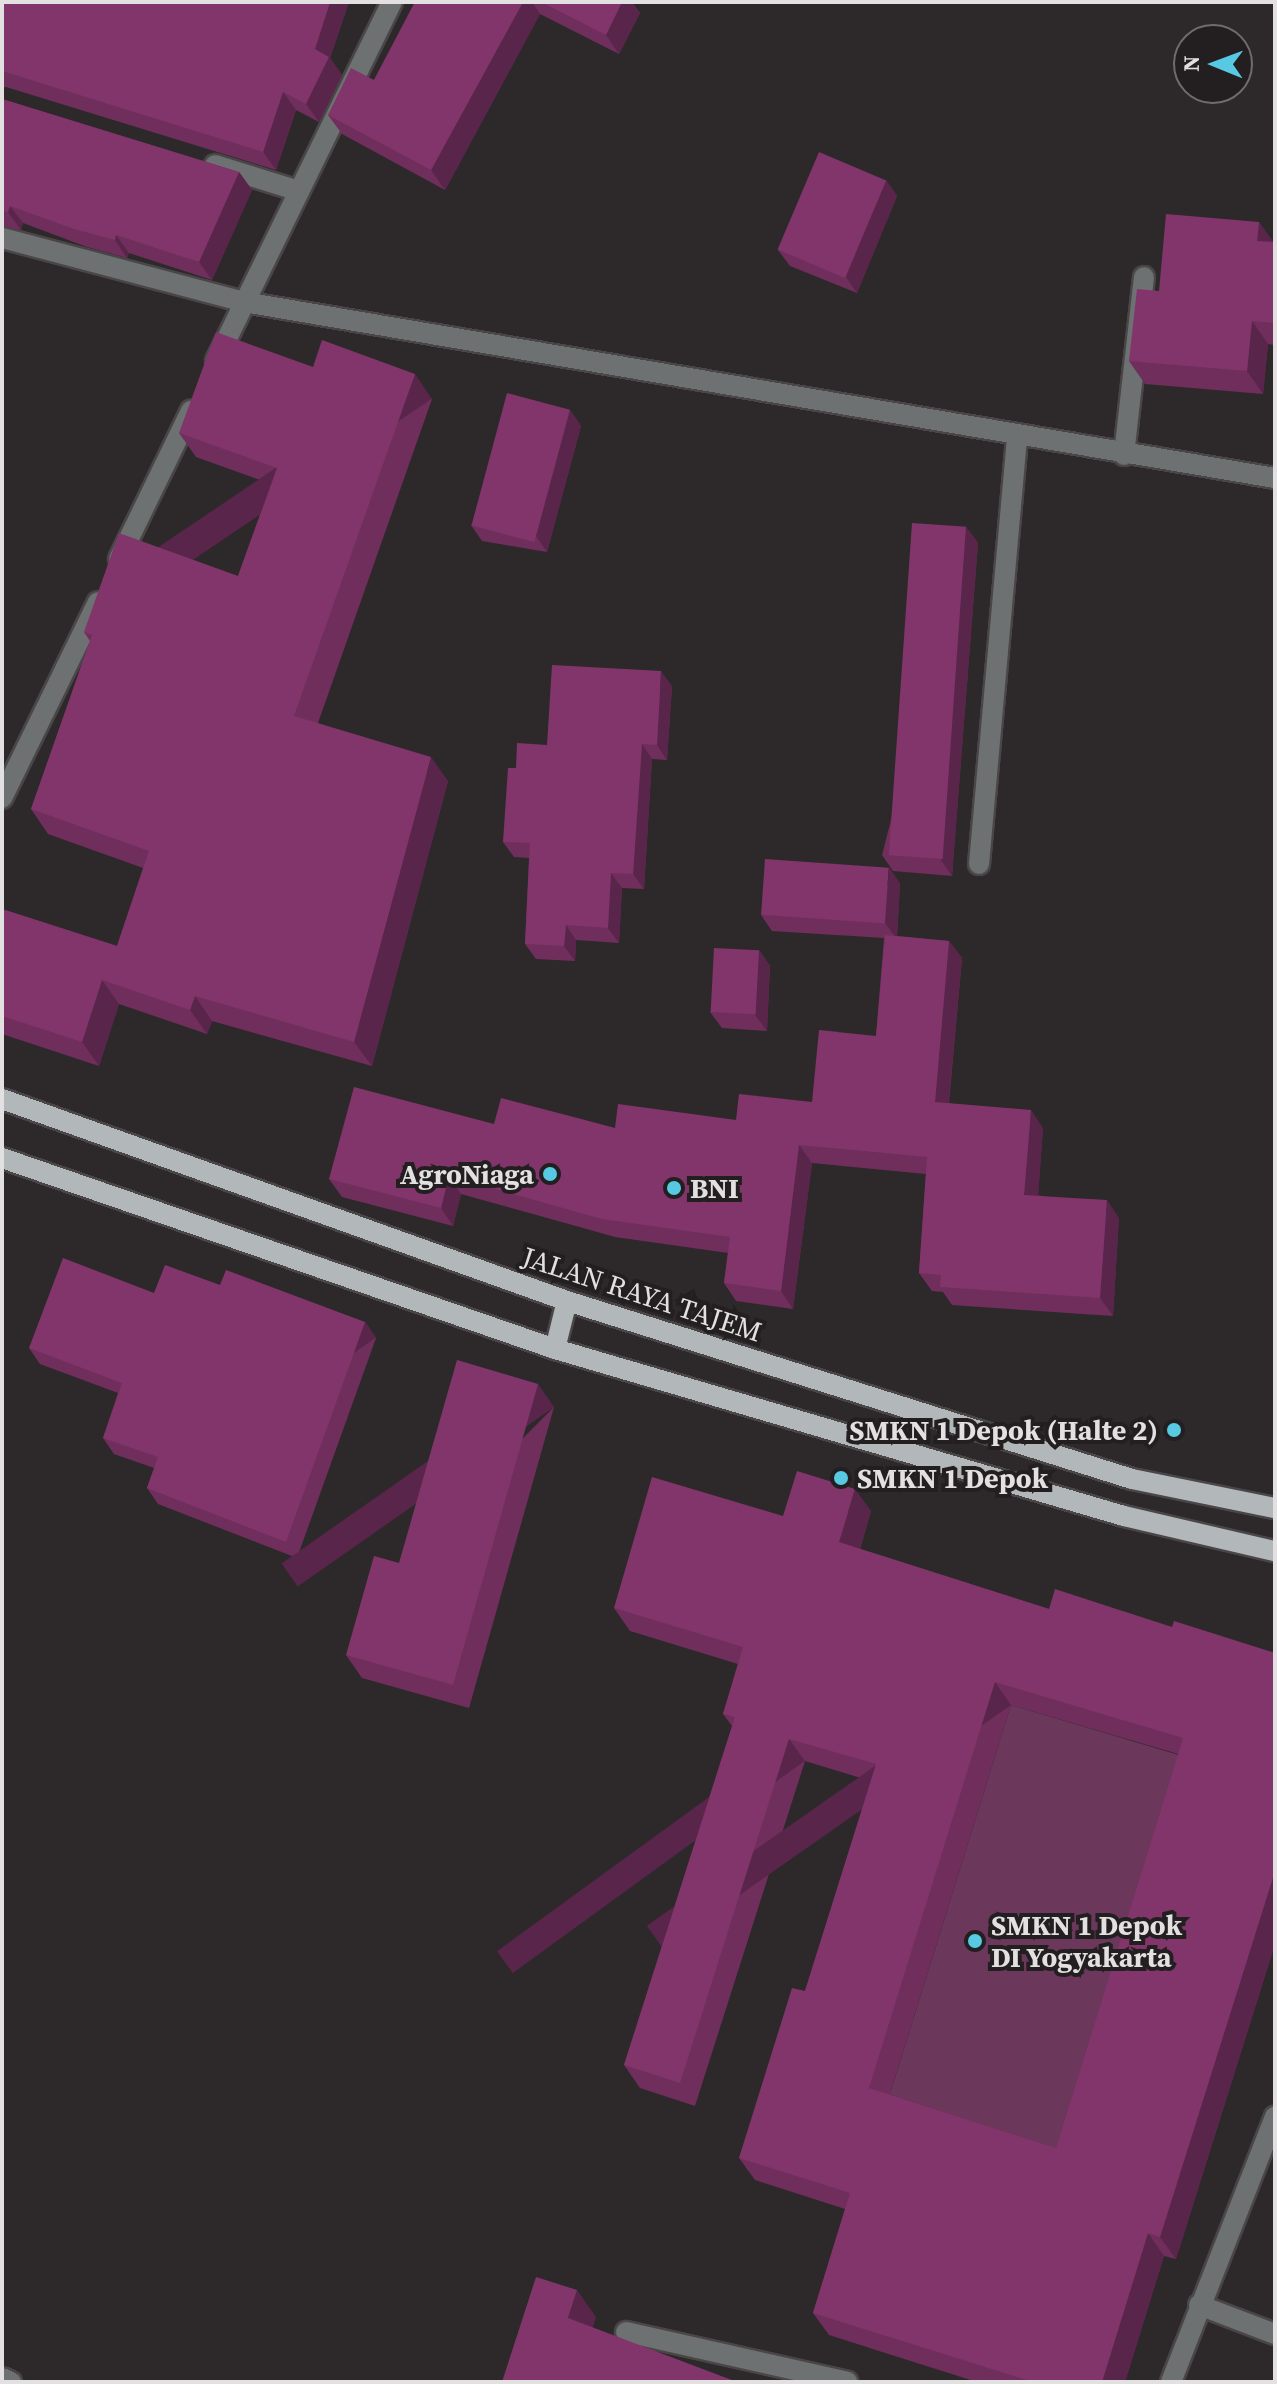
<!DOCTYPE html>
<html>
<head>
<meta charset="utf-8">
<style>
  body { margin:0 }
  #map { position:relative; width:1277px; height:2384px; overflow:hidden; background:#2d292b; font-family:"Source Serif 4",serif }
  div>[style] { position:absolute }
  .green>* { inset:0; background:#6b385b }
  .roads { filter:drop-shadow(2px 0 #4a4648) drop-shadow(-2px 0 #4a4648) drop-shadow(0 2px #4a4648) drop-shadow(0 -2px #4a4648) }
  .minor>* { height:20px; margin:-10px; padding:0 10px; transform-origin:10px; border-radius:10px; background:#6e7171 }
  .major>* { height:20px; margin:-10px; padding:0 10px; transform-origin:10px; border-radius:10px; background:#b2b8b9 }
  .wall>* { inset:0; background:#6f2e5c }
  .shaded-wall>* { inset:0; background:#5a254b; transform-origin:0 0 }
  .building>* { inset:0; background:#81356b; transform-origin:0 0 }
  .dots>* { width:22px; height:22px; translate:-50% -50%; box-sizing:border-box; border:4px solid #231f21; border-radius:50% }
  span { translate:-50% -50%; white-space:nowrap; text-align:center; line-height:1.15; -webkit-text-stroke:8px #231f21; paint-order:stroke }
  .poi-label { font-size:28px; color:#e2e0e1; font-weight:700 }
  .right { translate:-100% -50%; text-align:right }
  .left { translate:0 -50%; text-align:left }
  .street-label { font-size:28px; color:#e2e0e1 }
  .frame { position:absolute; inset:0; border:4px solid #e2e0e1; pointer-events:none }
  .north { position:absolute; left:1173px; top:24px; width:80px; height:80px; box-sizing:border-box; background:#231f21; border:2px solid #6f6c6e; border-radius:50%; rotate:271deg; font-size:22px; font-weight:700; line-height:32px; text-align:center; color:#e2e0e1 }
  .north::after { content:''; display:block; margin:auto; width:28px; height:36px; background:#57c9e2; clip-path:polygon(50% 0,100% 100%,50% 72%,0 100%) }
</style>
</head>
<body>
<div id="map">
  <div class="green">
    <div style="clip-path:polygon(1011px 1705px,1199px 1761px,1072px 2170px,805px 2064px,891px 2091px)"></div>
  </div>
  <div class="roads">
    <div class="minor">
      <div style="left:215px;top:165px;width:88px;rotate:17.2deg"></div>
      <div style="left:2px;top:238px;width:250px;rotate:14.8deg"></div>
      <div style="left:244px;top:302px;width:1046px;rotate:9.69deg"></div>
      <div style="left:216px;top:361px;width:400px;rotate:-63.9deg"></div>
      <div style="left:1124px;top:455px;width:179px;rotate:-83.6deg"></div>
      <div style="left:119px;top:559px;width:165px;rotate:-64.1deg"></div>
      <div style="left:2px;top:798px;width:218px;rotate:-63.9deg"></div>
      <div style="left:979px;top:864px;width:430px;rotate:-84.9deg"></div>
      <div style="left:1199px;top:2305px;width:81px;rotate:20.9deg"></div>
      <div style="left:626px;top:2332px;width:227px;rotate:12.7deg"></div>
      <div style="left:2px;top:2378px;width:10px;rotate:24deg"></div>
      <div style="left:1171px;top:2382px;width:285px;rotate:-68.6deg"></div>
    </div>
    <div class="major">
      <div style="left:2px;top:1099px;width:600px;rotate:19.67deg"></div>
      <div style="left:567px;top:1301px;width:592px;rotate:17.49deg"></div>
      <div style="left:1132px;top:1479px;width:146px;rotate:11.5deg"></div>
      <div style="left:2px;top:1158px;width:585px;rotate:19.05deg"></div>
      <div style="left:555px;top:1349px;width:593px;rotate:16.36deg"></div>
      <div style="left:1124px;top:1516px;width:155px;rotate:13.1deg"></div>
      <div style="left:555px;top:1349px;width:49px;rotate:-76deg"></div>
    </div>
  </div>
  <div class="wall">
    <div style="clip-path:polygon(2px 2px,349px 2px,330px 58px,342px 75px,319px 122px,296px 110px,276px 170px,6px 87px,2px 88px)"></div>
    <div style="clip-path:polygon(415px 2px,632px 2px,640px 13px,619px 54px,540px 14px,445px 190px,342px 134px,328px 115px,374px 80px)"></div>
    <div style="clip-path:polygon(2px 99px,239px 172px,252px 190px,212px 280px,129px 253px,127px 258px,87px 247px,23px 223px,21px 230px,2px 226px)"></div>
    <div style="clip-path:polygon(886px 180px,897px 196px,857px 293px,790px 266px,778px 250px)"></div>
    <div style="clip-path:polygon(1259px 222px,1273px 242px,1275px 242px,1275px 345px,1268px 344px,1263px 394px,1145px 384px,1129px 361px,1159px 291px)"></div>
    <div style="clip-path:polygon(313px 367px,432px 399px,318px 723px,448px 781px,372px 1066px,212px 1021px,207px 1034px,119px 1004px,99px 1066px,2px 1034px,2px 909px,117px 946px,143px 868px,48px 834px,31px 809px,90px 641px,84px 632px,238px 576px,271px 484px,196px 457px,179px 433px)"></div>
    <div style="clip-path:polygon(570px 410px,581px 426px,547px 552px,482px 541px,471px 525px)"></div>
    <div style="clip-path:polygon(966px 527px,978px 543px,952px 876px,893px 871px,882px 855px)"></div>
    <div style="clip-path:polygon(672px 686px,667px 760px,652px 759px,644px 889px,622px 888px,619px 943px,576px 940px,575px 961px,536px 959px,525px 944px,529px 858px,514px 857px,503px 842px,516px 768px,547px 745px)"></div>
    <div style="clip-path:polygon(900px 883px,897px 936px,949px 941px,962px 958px,949px 1103px,1043px 1128px,1038px 1195px,1119px 1218px,1113px 1316px,952px 1305px,943px 1292px,932px 1291px,919px 1273px,926px 1174px,812px 1163px,793px 1309px,736px 1301px,724px 1283px,728px 1253px,615px 1237px,461px 1194px,453px 1226px,342px 1197px,329px 1179px,494px 1124px,615px 1128px,736px 1120px,812px 1102px,876px 1036px,884px 938px,772px 931px,761px 915px)"></div>
    <div style="clip-path:polygon(759px 950px,770px 966px,767px 1031px,722px 1028px,710px 1012px)"></div>
    <div style="clip-path:polygon(220px 1285px,365px 1322px,376px 1338px,297px 1558px,158px 1504px,147px 1488px,154px 1468px,114px 1454px,103px 1438px,118px 1393px,40px 1364px,29px 1348px,154px 1293px)"></div>
    <div style="clip-path:polygon(554px 1407px,469px 1708px,362px 1678px,346px 1655px,399px 1563px)"></div>
    <div style="clip-path:polygon(evenodd,871px 1511px,860px 1549px,1049px 1609px,1172px 1627px,1275px 1653px,1275px 1944px,1176px 2259px,1164px 2256px,1125px 2382px,977px 2382px,829px 2335px,813px 2313px,845px 2209px,755px 2180px,739px 2158px,805px 1991px,871px 1781px,805px 1761px,695px 2106px,640px 2088px,624px 2065px,732px 1726px,723px 1714px,738px 1664px,630px 1631px,614px 1608px,783px 1516px,871px 1511px,1011px 1705px,1178px 1754px,1056px 2148px,890px 2094px,1011px 1705px)"></div>
  </div>
  <div class="shaded-wall">
    <div style="clip-path:polygon(330px 2px,349px 2px,330px 58px,342px 75px,319px 122px,306px 104px,315px 49px)"></div>
    <div style="clip-path:polygon(523px 2px,532px 2px,540px 14px,445px 190px,431px 170px)"></div>
    <div style="clip-path:polygon(622px 2px,632px 2px,640px 13px,619px 54px,606px 35px)"></div>
    <div style="clip-path:polygon(283px 92px,296px 110px,276px 170px,263px 152px)"></div>
    <div style="clip-path:polygon(239px 172px,252px 190px,212px 280px,199px 262px)"></div>
    <div style="clip-path:polygon(886px 180px,897px 196px,857px 293px,846px 277px)"></div>
    <div style="clip-path:polygon(10px 206px,23px 223px,21px 230px,8px 212px)"></div>
    <div style="clip-path:polygon(1259px 222px,1275px 244px,1257px 241px)"></div>
    <div style="clip-path:polygon(116px 235px,129px 253px,127px 258px,115px 240px)"></div>
    <div style="clip-path:polygon(1252px 321px,1268px 344px,1263px 394px,1247px 371px)"></div>
    <div style="left:415px;top:374px;width:30px;height:363px;rotate:56deg"></div>
    <div style="clip-path:polygon(570px 410px,581px 426px,547px 552px,536px 536px)"></div>
    <div style="clip-path:polygon(966px 527px,978px 543px,952px 876px,941px 860px)"></div>
    <div style="clip-path:polygon(661px 671px,672px 686px,667px 760px,657px 745px)"></div>
    <div style="clip-path:polygon(642px 744px,652px 759px,644px 889px,633px 874px)"></div>
    <div style="clip-path:polygon(431px 757px,448px 781px,372px 1066px,354px 1042px)"></div>
    <div style="clip-path:polygon(889px 867px,900px 883px,897px 939px,885px 923px)"></div>
    <div style="clip-path:polygon(611px 873px,622px 888px,619px 943px,608px 928px)"></div>
    <div style="clip-path:polygon(566px 925px,576px 940px,575px 961px,564px 946px)"></div>
    <div style="clip-path:polygon(949px 941px,962px 958px,947px 1120px,935px 1102px)"></div>
    <div style="clip-path:polygon(759px 950px,770px 966px,767px 1031px,755px 1015px)"></div>
    <div style="clip-path:polygon(102px 980px,119px 1004px,99px 1066px,82px 1042px)"></div>
    <div style="clip-path:polygon(195px 996px,212px 1021px,207px 1034px,190px 1010px)"></div>
    <div style="clip-path:polygon(1031px 1110px,1043px 1128px,1037px 1212px,1024px 1195px)"></div>
    <div style="clip-path:polygon(799px 1145px,812px 1163px,793px 1309px,781px 1291px)"></div>
    <div style="clip-path:polygon(449px 1176px,461px 1194px,453px 1226px,441px 1208px)"></div>
    <div style="clip-path:polygon(1107px 1200px,1119px 1218px,1113px 1316px,1100px 1298px)"></div>
    <div style="left:365px;top:1322px;width:19px;height:234px;rotate:55deg"></div>
    <div style="left:538px;top:1384px;width:28px;height:313px;rotate:55deg"></div>
    <div style="clip-path:polygon(855px 1489px,871px 1511px,855px 1565px,839px 1542px)"></div>
    <div style="left:995px;top:1682px;width:28px;height:425px;rotate:55deg"></div>
    <div style="left:789px;top:1739px;width:27px;height:361px;rotate:54deg"></div>
    <div style="clip-path:polygon(1275px 1871px,1275px 1944px,1176px 2259px,1160px 2237px)"></div>
    <div style="clip-path:polygon(1148px 2233px,1164px 2256px,1125px 2382px,1102px 2382px)"></div>
    <div style="clip-path:polygon(577px 2290px,596px 2317px,587px 2345px,568px 2318px)"></div>
  </div>
  <div class="building">
    <div style="clip-path:polygon(2px 2px,330px 2px,315px 49px,329px 57px,306px 104px,283px 92px,263px 152px,2px 71px)"></div>
    <div style="clip-path:polygon(415px 2px,523px 2px,431px 170px,328px 115px,351px 68px,374px 80px)"></div>
    <div style="clip-path:polygon(541px 2px,622px 2px,606px 35px)"></div>
    <div style="clip-path:polygon(2px 99px,239px 172px,199px 262px,116px 235px,115px 240px,74px 229px,10px 206px,8px 212px,2px 210px)"></div>
    <div style="left:819px;top:152px;width:73px;height:106px;rotate:23deg"></div>
    <div style="clip-path:polygon(1166px 214px,1259px 222px,1257px 241px,1275px 242px,1275px 323px,1252px 321px,1247px 371px,1129px 361px,1137px 289px,1159px 291px)"></div>
    <div style="clip-path:polygon(216px 332px,313px 367px,322px 340px,415px 374px,294px 716px,431px 757px,354px 1042px,195px 996px,190px 1010px,102px 980px,82px 1042px,2px 1016px,2px 909px,117px 946px,149px 851px,31px 809px,92px 635px,84px 632px,119px 533px,238px 576px,277px 468px,179px 433px)"></div>
    <div style="left:507px;top:393px;width:65px;height:137px;rotate:15deg"></div>
    <div style="left:912px;top:523px;width:54px;height:333px;rotate:4deg"></div>
    <div style="clip-path:polygon(552px 665px,661px 671px,657px 745px,642px 744px,633px 874px,611px 873px,608px 928px,566px 925px,564px 946px,525px 944px,530px 843px,503px 842px,508px 768px,516px 768px,517px 743px,547px 745px)"></div>
    <div style="left:765px;top:859px;width:124px;height:56px;rotate:4deg"></div>
    <div style="clip-path:polygon(885px 935px,949px 941px,935px 1102px,1031px 1110px,1024px 1195px,1107px 1200px,1100px 1298px,940px 1287px,941px 1275px,919px 1273px,927px 1157px,799px 1145px,781px 1291px,724px 1283px,730px 1237px,602px 1219px,449px 1176px,441px 1208px,329px 1179px,354px 1087px,494px 1124px,501px 1098px,615px 1128px,618px 1104px,736px 1120px,739px 1094px,812px 1102px,819px 1030px,876px 1036px)"></div>
    <div style="left:714px;top:948px;width:45px;height:64px;rotate:3deg"></div>
    <div style="clip-path:polygon(63px 1258px,154px 1293px,165px 1265px,220px 1285px,226px 1270px,365px 1322px,286px 1542px,147px 1488px,158px 1457px,103px 1438px,122px 1383px,29px 1348px)"></div>
    <div style="clip-path:polygon(457px 1360px,538px 1384px,453px 1685px,346px 1655px,374px 1556px,399px 1563px)"></div>
    <div style="clip-path:polygon(evenodd,797px 1471px,855px 1489px,839px 1542px,1049px 1609px,1055px 1589px,1172px 1627px,1174px 1621px,1275px 1653px,1275px 1871px,1160px 2237px,1148px 2233px,1102px 2382px,1033px 2382px,813px 2313px,850px 2193px,739px 2158px,792px 1988px,805px 1991px,876px 1764px,789px 1739px,680px 2083px,624px 2065px,735px 1717px,723px 1714px,743px 1647px,614px 1608px,652px 1477px,783px 1516px,797px 1471px,995px 1682px,1183px 1738px,1056px 2148px,869px 2088px,995px 1682px)"></div>
    <div style="clip-path:polygon(536px 2277px,577px 2290px,568px 2318px,737px 2382px,502px 2382px)"></div>
  </div>
  <div class="dots">
    <div style="left:550px;top:1174px;background:#57c9e2"></div>
    <div style="left:674px;top:1188px;background:#57c9e2"></div>
    <div style="left:1174px;top:1430px;background:#57c9e2"></div>
    <div style="left:841px;top:1478px;background:#57c9e2"></div>
    <div style="left:975px;top:1941px;background:#57c9e2"></div>
  </div>
  <div class="poi-label">
    <span class="right" style="left:534px;top:1174px">AgroNiaga</span>
    <span class="left" style="left:690px;top:1188px">BNI</span>
    <span class="right" style="left:1158px;top:1430px">SMKN 1 Depok (Halte 2)</span>
    <span class="left" style="left:857px;top:1478px">SMKN 1 Depok</span>
    <span class="left" style="left:991px;top:1941px">SMKN 1 Depok<br>DI Yogyakarta</span>
  </div>
  <div class="street-label">
    <span style="left:642px;top:1294px;rotate:18deg">JALAN RAYA TAJEM</span>
  </div>
  <div class="frame"></div>
  <div class="north">N</div>
</div>
</body>
</html>
